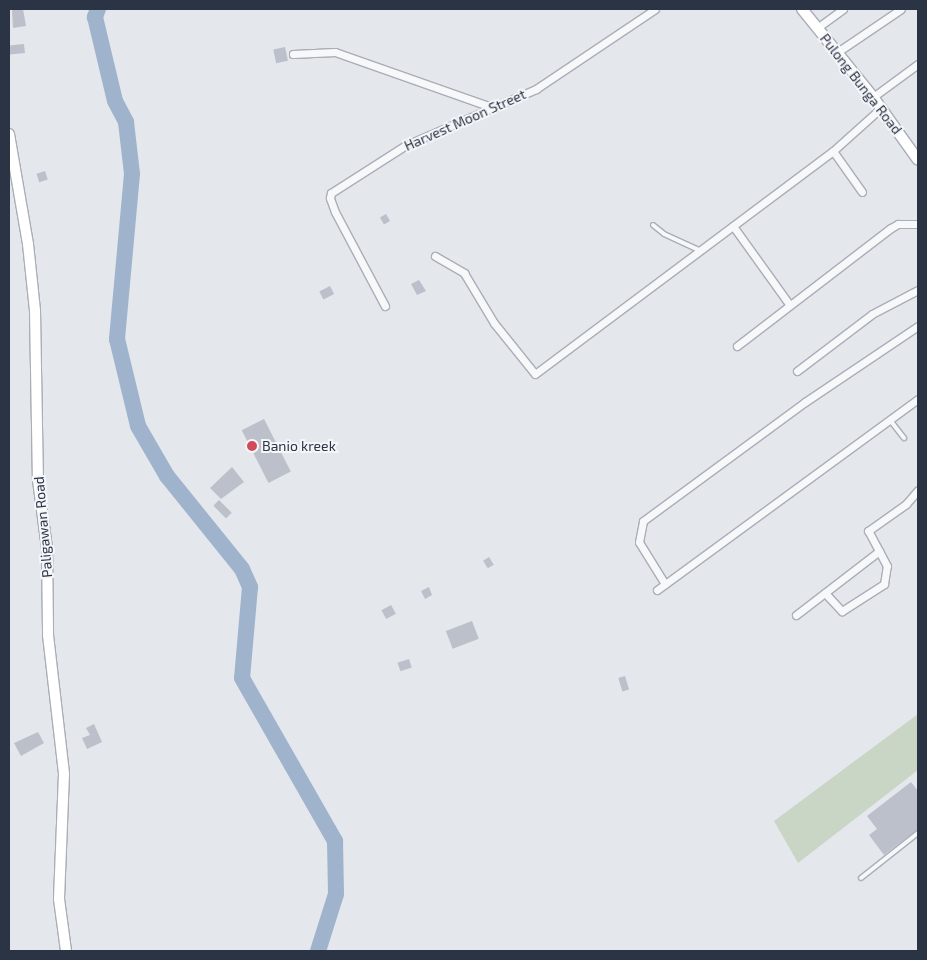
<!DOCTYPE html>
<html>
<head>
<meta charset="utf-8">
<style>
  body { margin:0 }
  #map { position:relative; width:927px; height:960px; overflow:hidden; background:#e4e7ec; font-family:"Exo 2",sans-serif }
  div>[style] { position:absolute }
  .green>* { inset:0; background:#c9d6c5 }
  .river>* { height:16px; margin:-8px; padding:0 8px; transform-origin:8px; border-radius:8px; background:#9fb4cc }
  .building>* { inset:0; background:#bbc0ca; transform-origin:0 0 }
  .roads { filter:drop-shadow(1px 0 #a9aeb7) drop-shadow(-1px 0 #a9aeb7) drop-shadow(0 1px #a9aeb7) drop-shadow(0 -1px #a9aeb7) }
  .lane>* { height:4px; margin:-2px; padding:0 2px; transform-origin:2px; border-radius:2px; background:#f7f8fa }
  .street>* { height:7px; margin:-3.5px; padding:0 3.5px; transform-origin:3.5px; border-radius:3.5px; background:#f7f8fa }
  .secondary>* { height:10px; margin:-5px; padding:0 5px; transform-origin:5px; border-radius:5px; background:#fff }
  .dots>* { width:14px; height:14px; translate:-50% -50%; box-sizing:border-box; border:2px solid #f4f6f9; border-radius:50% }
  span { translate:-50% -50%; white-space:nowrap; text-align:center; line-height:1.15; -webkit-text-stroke:4px #f4f6f9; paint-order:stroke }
  .street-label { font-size:14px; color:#2b3445 }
  .poi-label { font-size:14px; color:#2b3445 }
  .left { translate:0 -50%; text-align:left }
  .frame { position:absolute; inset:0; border:10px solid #2b3445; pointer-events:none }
</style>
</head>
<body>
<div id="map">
  <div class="green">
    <div style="clip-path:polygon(918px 714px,918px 770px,798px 863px,774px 821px)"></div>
  </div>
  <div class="river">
    <div style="left:98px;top:9px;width:9px;rotate:111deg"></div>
    <div style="left:95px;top:17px;width:86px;rotate:76.6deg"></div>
    <div style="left:115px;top:101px;width:24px;rotate:62deg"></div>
    <div style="left:126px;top:122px;width:52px;rotate:83.4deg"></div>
    <div style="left:132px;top:174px;width:166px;rotate:95.2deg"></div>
    <div style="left:117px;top:339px;width:89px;rotate:76.4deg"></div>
    <div style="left:138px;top:426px;width:58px;rotate:59.9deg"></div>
    <div style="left:167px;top:476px;width:119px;rotate:51.1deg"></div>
    <div style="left:242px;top:569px;width:20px;rotate:66deg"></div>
    <div style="left:250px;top:587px;width:91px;rotate:95deg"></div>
    <div style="left:242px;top:678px;width:188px;rotate:60.3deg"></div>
    <div style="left:335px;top:841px;width:53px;rotate:88.9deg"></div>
    <div style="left:336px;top:894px;width:60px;rotate:107.5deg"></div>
  </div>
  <div class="building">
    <div style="clip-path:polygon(12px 9px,23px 9px,26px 26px,13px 28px)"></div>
    <div style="left:24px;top:44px;width:9px;height:15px;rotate:84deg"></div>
    <div style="left:285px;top:47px;width:14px;height:12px;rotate:78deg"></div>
    <div style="left:45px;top:171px;width:9px;height:9px;rotate:72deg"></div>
    <div style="left:386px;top:214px;width:8px;height:7px;rotate:60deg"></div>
    <div style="clip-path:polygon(419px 280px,426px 291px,417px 295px,411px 284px)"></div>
    <div style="left:330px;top:286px;width:9px;height:12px;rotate:63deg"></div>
    <div style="left:264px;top:419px;width:59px;height:25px;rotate:63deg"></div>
    <div style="clip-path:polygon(232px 467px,244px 482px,221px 499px,210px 488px)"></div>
    <div style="left:219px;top:500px;width:18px;height:8px;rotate:45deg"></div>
    <div style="left:489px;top:557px;width:9px;height:7px;rotate:58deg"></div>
    <div style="clip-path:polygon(429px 587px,432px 595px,425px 599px,421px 591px)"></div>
    <div style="left:391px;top:605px;width:10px;height:11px;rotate:61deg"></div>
    <div style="left:472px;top:621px;width:19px;height:28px;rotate:69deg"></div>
    <div style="left:409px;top:659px;width:9px;height:12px;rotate:72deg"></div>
    <div style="left:625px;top:676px;width:14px;height:7px;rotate:73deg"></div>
    <div style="clip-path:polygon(94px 724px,102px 742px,87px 749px,82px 738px,90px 735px,86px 728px)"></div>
    <div style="clip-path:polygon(38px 732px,44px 743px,21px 756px,14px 743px)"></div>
    <div style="clip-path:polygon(911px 782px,918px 791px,918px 829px,884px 855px,869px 835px,877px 829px,867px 816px)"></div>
  </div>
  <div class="roads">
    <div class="lane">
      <div style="left:653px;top:225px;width:14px;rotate:39deg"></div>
      <div style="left:664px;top:234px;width:41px;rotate:24.7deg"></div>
      <div style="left:890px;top:420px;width:23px;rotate:52deg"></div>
      <div style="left:861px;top:878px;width:73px;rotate:-38.3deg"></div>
    </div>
    <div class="street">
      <div style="left:817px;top:28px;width:32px;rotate:-36deg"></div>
      <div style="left:836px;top:53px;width:78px;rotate:-34.1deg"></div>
      <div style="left:293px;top:54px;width:42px;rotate:-2.7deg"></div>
      <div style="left:335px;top:52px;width:169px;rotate:19.4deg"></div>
      <div style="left:873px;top:97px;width:56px;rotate:-36.3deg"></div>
      <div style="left:833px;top:151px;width:50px;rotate:54.7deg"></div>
      <div style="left:733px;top:226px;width:96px;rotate:54.3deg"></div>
      <div style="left:435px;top:256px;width:34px;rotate:30deg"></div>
      <div style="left:464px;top:273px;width:58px;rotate:59deg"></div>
      <div style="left:494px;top:323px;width:65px;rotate:51.2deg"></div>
      <div style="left:535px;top:374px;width:372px;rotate:-36.8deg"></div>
      <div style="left:833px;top:151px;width:64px;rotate:-41.9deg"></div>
      <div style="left:385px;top:306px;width:106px;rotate:-118deg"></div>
      <div style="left:335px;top:212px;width:15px;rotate:-110deg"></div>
      <div style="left:330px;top:198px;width:5px;rotate:-79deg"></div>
      <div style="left:331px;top:193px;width:89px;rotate:-32.6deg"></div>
      <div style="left:406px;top:145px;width:142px;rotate:-23.3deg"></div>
      <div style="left:536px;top:89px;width:143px;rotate:-33.9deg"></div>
      <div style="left:737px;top:346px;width:194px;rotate:-37.5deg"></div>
      <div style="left:891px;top:228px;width:8px;rotate:-30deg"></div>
      <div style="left:898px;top:224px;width:20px"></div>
      <div style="left:797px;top:371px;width:94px;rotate:-37.2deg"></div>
      <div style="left:872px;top:314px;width:52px;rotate:-27.6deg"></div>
      <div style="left:665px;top:584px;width:49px;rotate:-121.8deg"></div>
      <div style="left:639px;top:542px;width:21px;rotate:-79deg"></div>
      <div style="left:643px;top:521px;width:201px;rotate:-36.3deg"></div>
      <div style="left:805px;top:402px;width:136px;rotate:-33.9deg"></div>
      <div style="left:657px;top:590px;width:323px;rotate:-36.2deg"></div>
      <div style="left:825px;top:593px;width:25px;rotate:47deg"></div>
      <div style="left:842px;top:611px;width:50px;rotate:-32.7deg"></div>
      <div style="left:884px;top:584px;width:18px;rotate:-81deg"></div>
      <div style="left:887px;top:566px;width:40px;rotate:-118deg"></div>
      <div style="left:868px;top:531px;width:47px;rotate:-35.4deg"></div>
      <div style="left:906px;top:504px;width:18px;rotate:-49deg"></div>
      <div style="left:796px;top:615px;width:105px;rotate:-37.6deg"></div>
    </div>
    <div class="secondary">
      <div style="left:802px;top:9px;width:113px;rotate:51.1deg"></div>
      <div style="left:873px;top:97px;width:77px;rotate:54.5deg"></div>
      <div style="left:9px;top:134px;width:112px;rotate:80.2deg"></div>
      <div style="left:28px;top:244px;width:67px;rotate:84deg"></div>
      <div style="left:35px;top:311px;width:169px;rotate:89deg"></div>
      <div style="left:38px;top:480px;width:69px;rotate:82.5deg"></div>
      <div style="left:47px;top:548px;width:87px;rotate:89.3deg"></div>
      <div style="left:48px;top:635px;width:140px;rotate:83.4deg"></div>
      <div style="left:64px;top:774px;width:125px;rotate:92.3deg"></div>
      <div style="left:59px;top:899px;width:52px;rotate:82.3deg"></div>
    </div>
  </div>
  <div class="dots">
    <div style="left:252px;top:446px;background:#d1495b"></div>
  </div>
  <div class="street-label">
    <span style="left:861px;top:84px;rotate:52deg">Pulong Bunga Road</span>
    <span style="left:465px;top:120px;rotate:-24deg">Harvest Moon Street</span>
    <span style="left:43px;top:527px;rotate:-95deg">Paligawan Road</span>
  </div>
  <div class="poi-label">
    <span class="left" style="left:262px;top:446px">Banio kreek</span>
  </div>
  <div class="frame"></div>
</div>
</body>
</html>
